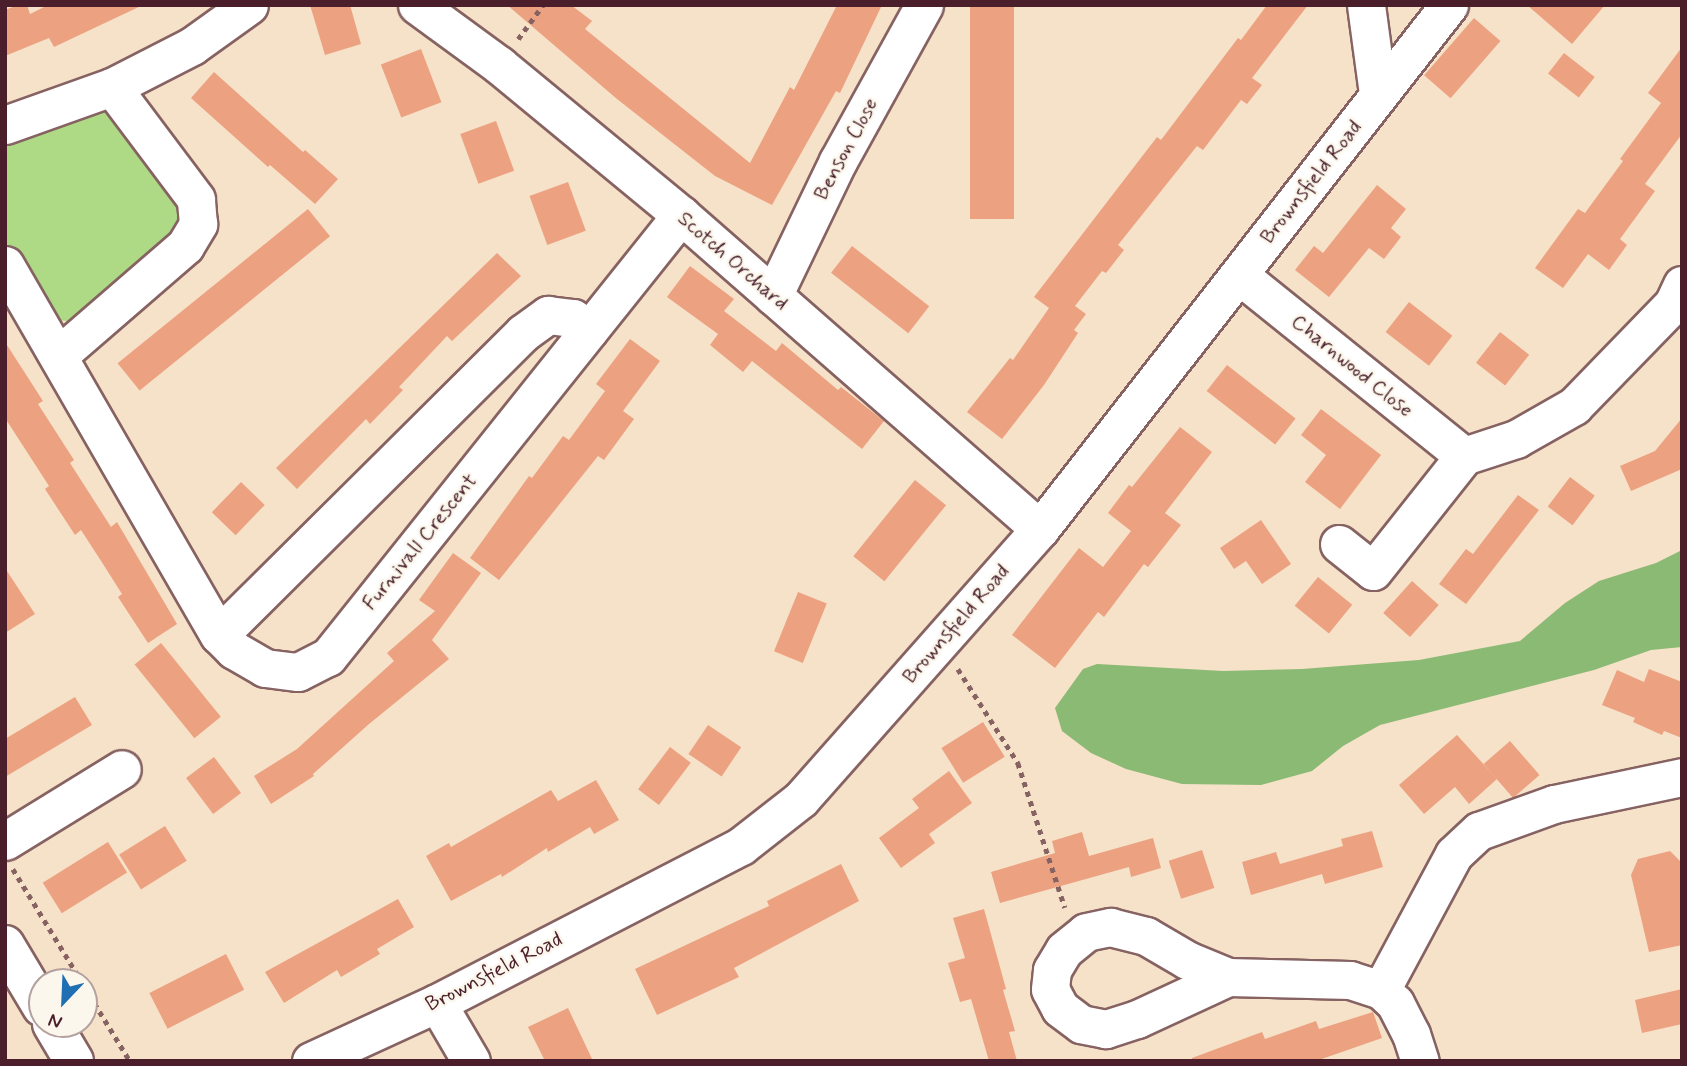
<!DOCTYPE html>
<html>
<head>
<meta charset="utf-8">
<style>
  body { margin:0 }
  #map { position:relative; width:1687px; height:1066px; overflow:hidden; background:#f6e1c9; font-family:Mynerve,sans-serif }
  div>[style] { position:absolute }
  .green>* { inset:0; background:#aeda86 }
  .forest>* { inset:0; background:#8aba73 }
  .building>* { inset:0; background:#eca281; transform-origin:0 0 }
  .path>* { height:4.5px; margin-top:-2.25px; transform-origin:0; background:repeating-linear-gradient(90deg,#866362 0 5px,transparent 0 10px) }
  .roads { filter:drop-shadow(2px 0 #866362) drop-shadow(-2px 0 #866362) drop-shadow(0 2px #866362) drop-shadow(0 -2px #866362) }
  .minor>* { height:37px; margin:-18.5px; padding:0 18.5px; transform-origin:18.5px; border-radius:18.5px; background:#fff }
  .highway>* { height:38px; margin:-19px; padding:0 19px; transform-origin:19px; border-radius:19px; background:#fff }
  span { translate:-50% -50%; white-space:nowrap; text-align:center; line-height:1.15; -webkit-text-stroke:5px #fbf7ec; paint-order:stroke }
  .street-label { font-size:21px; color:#4a1f2b }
  .frame { position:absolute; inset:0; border:7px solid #4a1f2b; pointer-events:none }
  .north { position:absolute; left:28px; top:968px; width:70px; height:70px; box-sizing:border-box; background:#fbf7ec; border:2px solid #b4a19f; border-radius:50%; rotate:203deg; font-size:19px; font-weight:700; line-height:28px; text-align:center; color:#4a1f2b }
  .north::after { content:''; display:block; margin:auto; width:24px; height:32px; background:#1f6fb2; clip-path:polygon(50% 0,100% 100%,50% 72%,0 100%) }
</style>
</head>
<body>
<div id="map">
  <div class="green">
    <div style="clip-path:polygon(108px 99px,183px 196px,177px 238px,82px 322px,54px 320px,5px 246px,5px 136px)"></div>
  </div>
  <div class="forest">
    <div style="clip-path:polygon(1682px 550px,1682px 647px,1651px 650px,1594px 670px,1380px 725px,1343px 746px,1312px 771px,1261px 785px,1182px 784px,1126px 769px,1091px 753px,1062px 731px,1055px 708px,1083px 669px,1097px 664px,1223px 671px,1302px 669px,1419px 660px,1520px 641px,1565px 603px,1599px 581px,1656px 563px)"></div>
  </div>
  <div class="building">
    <div style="clip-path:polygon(18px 5px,27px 5px,30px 14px,48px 5px,143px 5px,54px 47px,49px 38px,5px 56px,5px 10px)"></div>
    <div style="clip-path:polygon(310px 5px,350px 5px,361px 44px,325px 55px)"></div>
    <div style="clip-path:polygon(507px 5px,571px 5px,592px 21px,585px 29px,750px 163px,790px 87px,794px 90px,837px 5px,882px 5px,840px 93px,836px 91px,772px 205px,715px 176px,617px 99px)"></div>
    <div style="left:970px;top:5px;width:44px;height:214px"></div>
    <div style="clip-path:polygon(1267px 5px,1308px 5px,1252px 78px,1262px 85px,1247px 104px,1241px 100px,1203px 150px,1197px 146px,1118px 245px,1124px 250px,1106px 273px,1102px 271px,1075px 306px,1086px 314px,1074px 330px,1078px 333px,1044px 385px,1002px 439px,967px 412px,1010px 358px,1013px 360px,1049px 308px,1034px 297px,1157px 137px,1161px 140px,1238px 38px,1241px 40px)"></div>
    <div style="clip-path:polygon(1527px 5px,1605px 5px,1572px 44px)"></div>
    <div style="left:1474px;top:18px;width:35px;height:76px;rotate:41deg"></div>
    <div style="clip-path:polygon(1682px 47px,1682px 134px,1645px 184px,1655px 191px,1620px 239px,1627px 245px,1609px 270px,1588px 254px,1563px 288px,1535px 268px,1578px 209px,1585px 213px,1623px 161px,1620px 159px,1661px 103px,1648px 93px)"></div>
    <div style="left:421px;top:49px;width:57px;height:43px;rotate:69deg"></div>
    <div style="left:1564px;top:53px;width:39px;height:26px;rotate:38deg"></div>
    <div style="clip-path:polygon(214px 72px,303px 152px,305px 150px,338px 179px,315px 204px,270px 165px,268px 167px,191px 98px)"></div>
    <div style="left:496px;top:121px;width:53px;height:38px;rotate:70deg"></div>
    <div style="left:568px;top:182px;width:52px;height:41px;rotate:70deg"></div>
    <div style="clip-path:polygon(1377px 185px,1406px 209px,1391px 228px,1401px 237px,1384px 259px,1369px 248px,1329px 297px,1295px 270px,1314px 246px,1323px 253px)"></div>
    <div style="left:308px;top:209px;width:35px;height:245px;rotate:51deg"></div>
    <div style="left:852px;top:246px;width:98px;height:34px;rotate:38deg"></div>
    <div style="clip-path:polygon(497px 253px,521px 276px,452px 341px,447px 336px,399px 387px,403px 390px,370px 424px,366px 419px,297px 489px,276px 468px)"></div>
    <div style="clip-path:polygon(690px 266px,734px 299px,724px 311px,776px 351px,782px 343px,838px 390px,841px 387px,884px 421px,862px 449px,752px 361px,743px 372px,710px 345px,718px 334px,667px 297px)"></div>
    <div style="left:1409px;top:302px;width:55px;height:38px;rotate:38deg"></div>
    <div style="left:1500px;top:332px;width:37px;height:39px;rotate:38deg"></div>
    <div style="clip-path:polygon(630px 339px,660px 361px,623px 411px,634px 419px,604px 460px,598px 456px,499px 580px,470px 558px,529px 476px,532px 478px,563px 436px,569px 440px,605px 391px,596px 384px)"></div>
    <div style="clip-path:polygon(5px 342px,43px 401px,38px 404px,74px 460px,70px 463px,111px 527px,117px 522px,177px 624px,148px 643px,118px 597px,122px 594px,103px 564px,81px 530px,75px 535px,45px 489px,49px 486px,5px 418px)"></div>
    <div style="left:1227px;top:365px;width:87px;height:33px;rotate:38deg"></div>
    <div style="clip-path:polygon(1321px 409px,1381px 455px,1340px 509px,1305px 482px,1326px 455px,1301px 435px)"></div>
    <div style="clip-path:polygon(1682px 418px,1682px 469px,1631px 491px,1620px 466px,1655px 451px)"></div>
    <div style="clip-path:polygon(1180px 427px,1212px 452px,1165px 513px,1181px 525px,1148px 567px,1144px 564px,1104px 617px,1098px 612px,1055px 668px,1012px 635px,1079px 548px,1103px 567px,1131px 531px,1108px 513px,1129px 485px,1132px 487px)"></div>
    <div style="left:1570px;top:477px;width:31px;height:37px;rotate:37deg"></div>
    <div style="left:915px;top:480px;width:40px;height:98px;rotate:39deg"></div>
    <div style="left:241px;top:482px;width:33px;height:42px;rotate:44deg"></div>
    <div style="clip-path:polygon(1518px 495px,1539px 510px,1466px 604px,1439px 584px,1466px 549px,1473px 554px)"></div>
    <div style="clip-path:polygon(1261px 520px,1291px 564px,1262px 584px,1246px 561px,1234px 569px,1220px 548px)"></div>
    <div style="clip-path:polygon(453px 553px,481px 573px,432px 640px,449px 659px,369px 724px,313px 774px,314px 776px,271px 804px,254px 776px,297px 749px,394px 661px,387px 653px,435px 611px,419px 600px)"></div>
    <div style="clip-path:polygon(5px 568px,35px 614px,5px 633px)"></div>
    <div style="left:1318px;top:577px;width:44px;height:37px;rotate:39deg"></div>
    <div style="left:1412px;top:581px;width:36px;height:43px;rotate:42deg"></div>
    <div style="left:798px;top:592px;width:31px;height:64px;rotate:22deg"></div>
    <div style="left:161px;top:643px;width:95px;height:34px;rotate:51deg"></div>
    <div style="clip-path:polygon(1649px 669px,1682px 682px,1682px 738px,1664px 731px,1662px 735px,1633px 722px,1635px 718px,1602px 705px,1617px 670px,1644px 682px)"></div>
    <div style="clip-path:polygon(75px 697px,92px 725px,5px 777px,5px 739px)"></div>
    <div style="left:983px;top:722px;width:41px;height:49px;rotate:58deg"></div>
    <div style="left:708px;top:725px;width:40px;height:35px;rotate:34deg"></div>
    <div style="clip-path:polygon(1457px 735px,1497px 779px,1469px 804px,1455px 787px,1424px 814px,1399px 785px)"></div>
    <div style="left:1510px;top:741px;width:45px;height:35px;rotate:49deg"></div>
    <div style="left:670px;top:747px;width:26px;height:53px;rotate:37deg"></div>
    <div style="left:214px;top:757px;width:45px;height:35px;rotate:53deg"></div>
    <div style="clip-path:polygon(949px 771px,972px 803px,929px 834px,935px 843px,901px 868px,879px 838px,919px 808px,912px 799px)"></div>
    <div style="clip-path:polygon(596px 780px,619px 820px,594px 834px,590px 827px,548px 852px,547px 848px,502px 877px,501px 874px,451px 901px,426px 856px,449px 843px,451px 847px,551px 790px,558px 801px)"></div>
    <div style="left:165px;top:826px;width:41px;height:54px;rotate:58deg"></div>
    <div style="clip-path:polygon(1372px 831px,1383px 867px,1325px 884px,1322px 874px,1251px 895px,1242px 862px,1276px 852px,1280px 864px,1343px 846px,1341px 839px)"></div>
    <div style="clip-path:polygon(1082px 832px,1089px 856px,1153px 838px,1161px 868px,1131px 877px,1129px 867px,1000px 903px,991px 872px,1055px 853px,1052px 841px)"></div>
    <div style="left:108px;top:842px;width:36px;height:77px;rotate:58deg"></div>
    <div style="left:1202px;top:850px;width:40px;height:35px;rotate:72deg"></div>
    <div style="clip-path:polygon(1670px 851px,1680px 861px,1682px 867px,1682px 945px,1649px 952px,1631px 875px,1638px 859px)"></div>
    <div style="clip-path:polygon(841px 864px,859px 901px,734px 968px,739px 977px,657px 1015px,635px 969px,769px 906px,767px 901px)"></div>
    <div style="clip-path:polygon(398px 899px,414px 927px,377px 949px,380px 954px,341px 977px,337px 970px,284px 1003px,265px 972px)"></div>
    <div style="clip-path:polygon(984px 909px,1006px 989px,1003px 990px,1015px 1031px,1009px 1032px,1017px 1061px,989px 1061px,971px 999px,960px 1002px,948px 963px,965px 958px,953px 918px)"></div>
    <div style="left:226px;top:954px;width:40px;height:86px;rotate:63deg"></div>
    <div style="clip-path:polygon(1682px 989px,1682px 1024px,1642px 1033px,1635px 1000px)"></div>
    <div style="clip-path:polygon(568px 1008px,593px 1061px,545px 1061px,528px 1027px)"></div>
    <div style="clip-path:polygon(1373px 1012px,1382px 1038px,1316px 1061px,1192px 1061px,1192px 1058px,1262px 1032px,1265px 1039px,1316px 1021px,1319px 1029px)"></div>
  </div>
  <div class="path">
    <div style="left:518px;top:39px;width:42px;rotate:-53.7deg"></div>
    <div style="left:958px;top:669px;width:112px;rotate:57.4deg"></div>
    <div style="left:1018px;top:763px;width:152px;rotate:72deg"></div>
    <div style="left:13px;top:869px;width:132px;rotate:58.6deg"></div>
    <div style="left:84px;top:986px;width:88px;rotate:58.5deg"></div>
  </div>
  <div class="roads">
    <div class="minor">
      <div style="left:417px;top:5px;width:102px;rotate:36.2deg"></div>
      <div style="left:499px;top:65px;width:236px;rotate:39.5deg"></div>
      <div style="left:681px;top:215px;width:477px;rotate:41.2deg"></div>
      <div style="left:1366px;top:5px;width:90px;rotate:82.3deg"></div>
      <div style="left:5px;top:125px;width:114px;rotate:-19.6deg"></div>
      <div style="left:112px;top:87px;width:90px;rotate:-27.1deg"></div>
      <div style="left:192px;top:46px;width:70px;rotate:-35.7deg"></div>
      <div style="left:5px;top:265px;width:427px;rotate:60deg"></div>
      <div style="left:219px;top:635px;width:21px;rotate:45deg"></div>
      <div style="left:234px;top:650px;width:36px;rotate:30deg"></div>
      <div style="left:265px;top:668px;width:33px;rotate:7deg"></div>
      <div style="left:298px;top:672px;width:34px;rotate:-27deg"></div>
      <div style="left:328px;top:657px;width:566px;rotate:-51.39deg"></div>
      <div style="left:1239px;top:275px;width:289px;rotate:38.8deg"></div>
      <div style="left:1464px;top:456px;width:55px;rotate:-18.1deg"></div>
      <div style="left:1516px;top:439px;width:67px;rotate:-29.6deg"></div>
      <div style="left:1574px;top:406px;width:142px;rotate:-45.9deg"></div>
      <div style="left:1673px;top:304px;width:21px;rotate:-65deg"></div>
      <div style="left:773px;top:296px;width:150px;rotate:-64.3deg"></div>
      <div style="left:838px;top:161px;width:178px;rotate:-61.1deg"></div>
      <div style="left:59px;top:355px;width:167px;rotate:-40.9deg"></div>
      <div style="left:185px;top:246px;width:26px;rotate:-59deg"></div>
      <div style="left:198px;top:224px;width:25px;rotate:-95deg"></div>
      <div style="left:196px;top:199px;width:140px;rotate:-126.9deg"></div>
      <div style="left:1339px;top:544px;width:43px;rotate:38.5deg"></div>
      <div style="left:1373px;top:571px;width:147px;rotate:-51.6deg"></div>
      <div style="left:219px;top:635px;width:429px;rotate:-44.8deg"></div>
      <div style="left:523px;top:333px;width:31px;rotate:-36deg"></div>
      <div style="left:548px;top:315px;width:25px;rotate:7deg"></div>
      <div style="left:573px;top:318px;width:20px;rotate:37deg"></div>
      <div style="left:5px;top:841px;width:137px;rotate:-31.6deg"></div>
      <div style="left:1228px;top:977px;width:100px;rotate:155.2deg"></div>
      <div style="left:1137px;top:1019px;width:33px;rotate:162deg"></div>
      <div style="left:1106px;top:1029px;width:25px;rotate:-169deg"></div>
      <div style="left:1081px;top:1024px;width:26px;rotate:-143deg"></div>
      <div style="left:1060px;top:1008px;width:21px;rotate:-118deg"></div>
      <div style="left:1050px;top:989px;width:19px;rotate:-84deg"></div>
      <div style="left:1052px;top:970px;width:23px;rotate:-59deg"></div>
      <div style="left:1064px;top:950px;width:28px;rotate:-39deg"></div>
      <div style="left:1086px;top:932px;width:25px;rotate:-12deg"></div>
      <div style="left:1110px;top:927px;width:37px;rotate:14deg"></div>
      <div style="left:1146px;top:936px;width:48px;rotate:30.3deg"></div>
      <div style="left:1187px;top:960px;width:44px;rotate:22.5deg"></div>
      <div style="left:1228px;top:977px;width:122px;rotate:1.4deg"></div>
      <div style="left:1350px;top:980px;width:33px;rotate:18deg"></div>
      <div style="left:1381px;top:990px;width:19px;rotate:43deg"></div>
      <div style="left:1395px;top:1003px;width:35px;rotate:63deg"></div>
      <div style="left:1411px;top:1034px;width:28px;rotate:72deg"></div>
      <div style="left:1381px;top:990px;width:154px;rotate:-61.8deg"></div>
      <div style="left:1454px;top:854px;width:34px;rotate:-43deg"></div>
      <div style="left:1479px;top:831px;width:80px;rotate:-19.8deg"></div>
      <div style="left:1554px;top:804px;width:131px;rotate:-11.9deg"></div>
      <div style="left:437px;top:1003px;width:67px;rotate:59.6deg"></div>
      <div style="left:311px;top:1061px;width:139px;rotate:-24.7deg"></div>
      <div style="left:437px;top:1003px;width:342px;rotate:-27.3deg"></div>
      <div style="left:741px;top:846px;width:76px;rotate:-38.1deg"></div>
      <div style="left:801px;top:799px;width:361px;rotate:-48.5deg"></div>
      <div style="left:1040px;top:529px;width:665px;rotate:-52.03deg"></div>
    </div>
    <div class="highway">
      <div style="left:5px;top:945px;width:72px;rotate:59.2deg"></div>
      <div style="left:52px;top:1024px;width:43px;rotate:59.3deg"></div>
    </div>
  </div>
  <div class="street-label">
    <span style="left:846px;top:149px;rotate:-62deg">Benson Close</span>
    <span style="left:1311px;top:182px;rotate:-52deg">Brownsfield Road</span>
    <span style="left:733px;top:261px;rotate:41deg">Scotch Orchard</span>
    <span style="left:1352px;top:366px;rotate:39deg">Charnwood Close</span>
    <span style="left:420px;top:542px;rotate:-51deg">Furnivall Crescent</span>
    <span style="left:956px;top:624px;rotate:-49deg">Brownsfield Road</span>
    <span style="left:494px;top:972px;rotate:-27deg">Brownsfield Road</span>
  </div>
  <div class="frame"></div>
  <div class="north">N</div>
</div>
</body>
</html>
